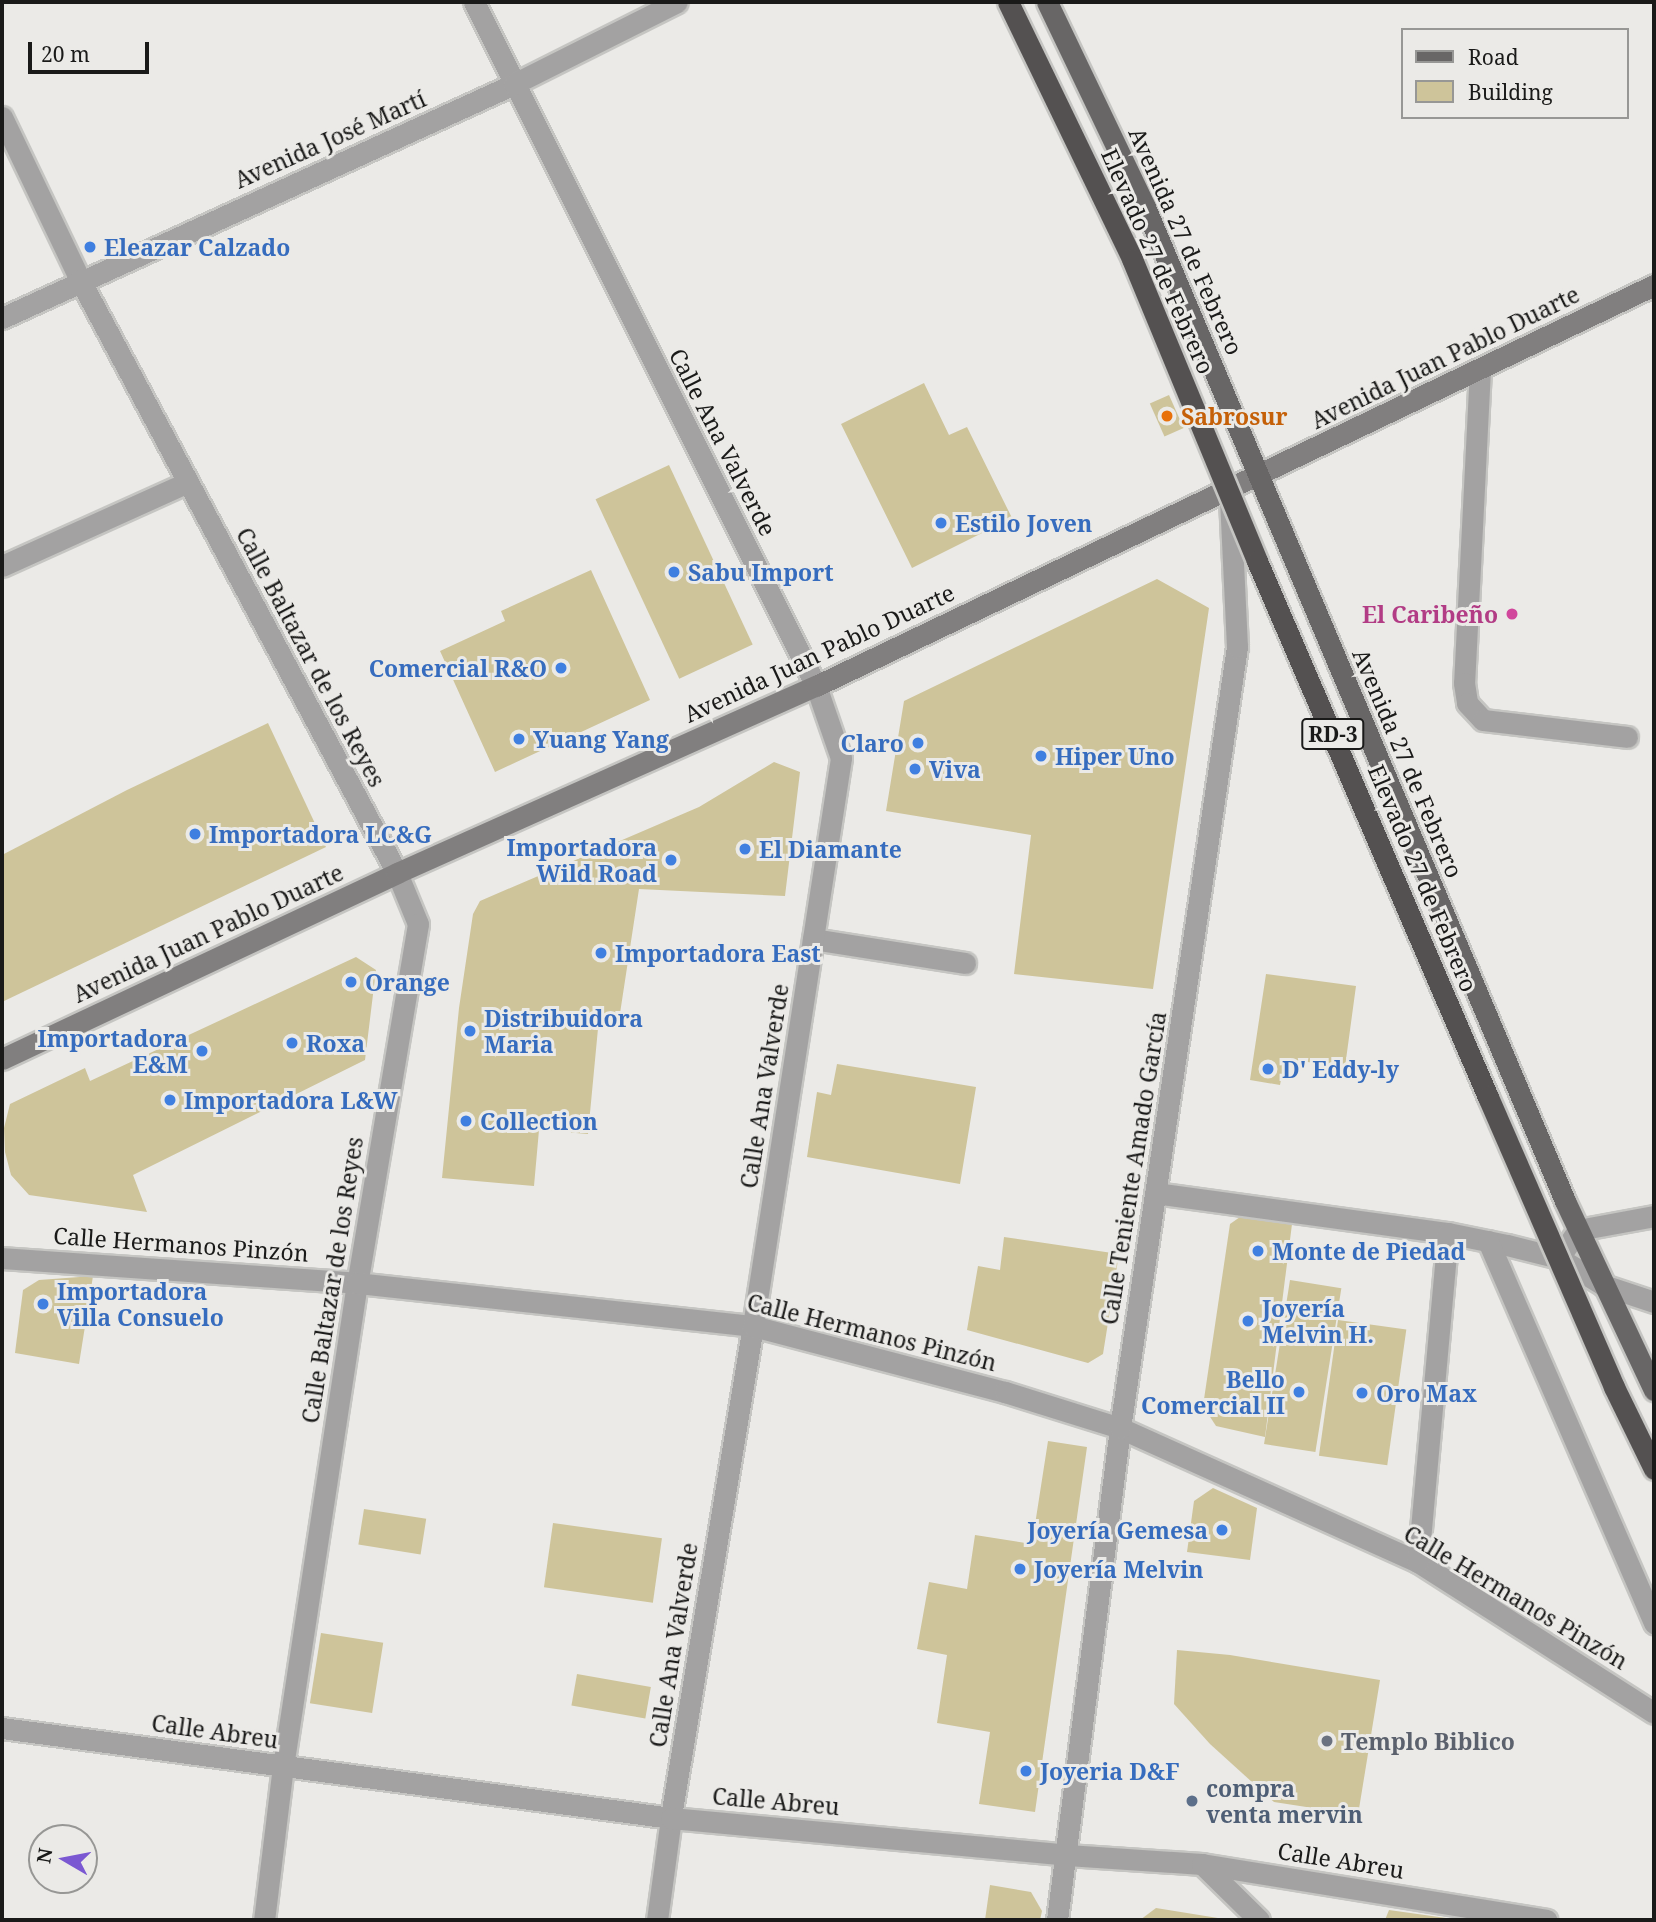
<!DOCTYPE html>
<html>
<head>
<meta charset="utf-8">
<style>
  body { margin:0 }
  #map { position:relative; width:1656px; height:1922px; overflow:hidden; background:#ebeae7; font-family:"Noto Serif",serif }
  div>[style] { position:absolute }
  .building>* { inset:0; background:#cec49a; transform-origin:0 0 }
  .roads { filter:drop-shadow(2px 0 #c5c5c2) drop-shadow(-2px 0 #c5c5c2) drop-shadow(0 2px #c5c5c2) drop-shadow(0 -2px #c5c5c2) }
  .lane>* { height:21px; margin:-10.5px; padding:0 10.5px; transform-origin:10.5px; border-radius:10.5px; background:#a3a2a2 }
  .street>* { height:21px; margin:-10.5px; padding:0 10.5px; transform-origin:10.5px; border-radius:10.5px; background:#a3a2a2 }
  .secondary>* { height:21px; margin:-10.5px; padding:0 10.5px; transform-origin:10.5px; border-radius:10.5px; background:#817f7f }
  .primary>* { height:21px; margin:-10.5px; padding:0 10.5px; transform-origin:10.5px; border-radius:10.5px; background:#686666 }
  .bridges { filter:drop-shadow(2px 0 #c5c5c2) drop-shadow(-2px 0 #c5c5c2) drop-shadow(0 2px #c5c5c2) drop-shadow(0 -2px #c5c5c2) }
  .highway-bridge>* { height:21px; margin:-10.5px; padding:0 10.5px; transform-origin:10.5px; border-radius:10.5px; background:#545151 }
  .dots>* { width:19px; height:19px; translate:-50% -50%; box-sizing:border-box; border:4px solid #ebeae7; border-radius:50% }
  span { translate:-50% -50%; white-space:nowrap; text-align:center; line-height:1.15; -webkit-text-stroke:6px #ebeae7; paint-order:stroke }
  .shield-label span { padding:2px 5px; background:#ebeae7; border:2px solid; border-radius:5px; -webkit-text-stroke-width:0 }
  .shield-label { font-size:21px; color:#1a1a19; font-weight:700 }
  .street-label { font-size:23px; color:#1a1a19 }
  .shop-label { font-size:23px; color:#366cbe; font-weight:700 }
  .left { translate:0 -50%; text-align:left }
  .right { translate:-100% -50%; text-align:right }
  .food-label { font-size:23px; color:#c56008; font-weight:700 }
  .hotel-label { font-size:23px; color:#b23c85; font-weight:700 }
  .worship-label { font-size:23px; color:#5b616d; font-weight:700 }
  .service-label { font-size:23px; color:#4e5e75; font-weight:700 }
  .frame { position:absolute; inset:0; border:4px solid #1a1a19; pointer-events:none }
  .legend { position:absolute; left:1401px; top:28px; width:228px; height:91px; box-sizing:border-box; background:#ebeae7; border:2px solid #979795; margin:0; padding:9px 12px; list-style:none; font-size:21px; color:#1a1a19 }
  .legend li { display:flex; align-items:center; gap:14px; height:35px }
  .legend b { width:35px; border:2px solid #979795 }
  .north { position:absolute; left:28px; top:1824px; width:70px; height:70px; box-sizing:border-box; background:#ebeae7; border:2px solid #979795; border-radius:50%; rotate:280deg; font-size:19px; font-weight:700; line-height:28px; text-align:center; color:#1a1a19 }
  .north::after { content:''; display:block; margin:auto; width:24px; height:32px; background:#7b58d2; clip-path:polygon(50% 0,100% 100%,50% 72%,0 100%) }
  .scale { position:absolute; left:28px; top:42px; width:121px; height:32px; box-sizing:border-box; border:4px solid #1a1a19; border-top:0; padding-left:9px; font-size:21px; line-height:24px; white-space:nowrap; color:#1a1a19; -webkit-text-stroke:5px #ebeae7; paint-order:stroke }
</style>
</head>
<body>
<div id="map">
  <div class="building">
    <div style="clip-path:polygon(924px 383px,949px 435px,967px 427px,1012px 518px,912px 568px,841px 424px)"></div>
    <div style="left:1169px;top:395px;width:36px;height:21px;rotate:66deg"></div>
    <div style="left:669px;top:465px;width:198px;height:81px;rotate:65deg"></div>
    <div style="clip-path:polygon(591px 570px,650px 700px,495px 772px,440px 651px,505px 621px,501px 611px)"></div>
    <div style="clip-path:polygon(1157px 579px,1209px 608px,1153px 989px,1014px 974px,1031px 835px,886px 811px,904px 701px)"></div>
    <div style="clip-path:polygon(268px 723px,326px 847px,2px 1002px,2px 855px,127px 790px)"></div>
    <div style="clip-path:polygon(774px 762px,800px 772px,785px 896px,639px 889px,619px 1020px,599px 1018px,588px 1134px,539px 1130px,534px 1186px,442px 1178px,459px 1008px,473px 914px,480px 901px,699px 807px)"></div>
    <div style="clip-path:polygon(356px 957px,376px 970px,365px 1060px,133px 1175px,147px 1212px,29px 1195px,11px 1175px,5px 1152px,4px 1128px,10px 1104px,85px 1068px,90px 1081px)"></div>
    <div style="clip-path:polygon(1266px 974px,1356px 986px,1345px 1067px,1285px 1059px,1280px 1085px,1250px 1080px)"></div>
    <div style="clip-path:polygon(837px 1064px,976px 1087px,960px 1184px,807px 1157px,817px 1092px,831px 1095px)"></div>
    <div style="clip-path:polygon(1240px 1217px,1292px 1224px,1265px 1437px,1216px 1426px,1203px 1406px,1230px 1224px)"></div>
    <div style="clip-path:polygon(1004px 1237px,1119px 1254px,1103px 1354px,1088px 1363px,967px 1330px,978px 1266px,1000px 1270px)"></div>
    <div style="clip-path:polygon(93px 1276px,79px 1364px,15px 1353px,23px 1290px,39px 1280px)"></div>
    <div style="left:1290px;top:1280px;width:52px;height:166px;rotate:9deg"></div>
    <div style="left:1338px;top:1320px;width:69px;height:137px;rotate:8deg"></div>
    <div style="clip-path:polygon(1048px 1441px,1087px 1447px,1035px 1812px,979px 1804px,990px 1732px,937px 1723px,947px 1655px,917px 1649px,929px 1582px,967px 1589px,975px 1535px,1032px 1544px)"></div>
    <div style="clip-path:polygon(1213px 1488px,1257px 1508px,1250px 1560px,1187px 1552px,1194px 1501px)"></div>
    <div style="left:364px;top:1509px;width:63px;height:36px;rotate:9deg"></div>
    <div style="left:553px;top:1523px;width:110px;height:65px;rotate:8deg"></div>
    <div style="left:321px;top:1633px;width:63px;height:71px;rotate:9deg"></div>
    <div style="clip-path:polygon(1177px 1650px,1230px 1655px,1380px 1680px,1358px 1815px,1274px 1802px,1210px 1744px,1174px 1704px)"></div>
    <div style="left:577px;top:1674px;width:75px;height:32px;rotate:10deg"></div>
    <div style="clip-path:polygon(990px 1885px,1031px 1892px,1042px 1911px,1040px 1920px,985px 1920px)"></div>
    <div style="clip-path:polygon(1156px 1908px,1224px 1919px,1224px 1920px,1140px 1920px)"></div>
    <div style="clip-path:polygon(1389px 1910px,1453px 1919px,1452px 1920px,1385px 1920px)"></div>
  </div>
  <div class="roads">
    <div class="lane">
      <div style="left:2px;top:566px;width:204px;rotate:-24.3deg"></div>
      <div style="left:813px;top:939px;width:154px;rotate:9deg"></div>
      <div style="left:1559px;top:1258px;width:34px;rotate:-56deg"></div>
      <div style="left:1578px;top:1230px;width:77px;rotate:-10.4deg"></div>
    </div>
    <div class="street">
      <div style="left:474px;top:2px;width:765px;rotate:63.43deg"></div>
      <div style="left:816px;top:686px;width:76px;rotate:70.9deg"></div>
      <div style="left:841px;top:758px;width:575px;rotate:98.81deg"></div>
      <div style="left:753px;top:1326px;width:499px;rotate:99.5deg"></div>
      <div style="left:671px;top:1818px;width:103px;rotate:97.8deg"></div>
      <div style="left:2px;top:117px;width:181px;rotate:64.4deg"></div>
      <div style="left:80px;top:280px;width:672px;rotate:61.87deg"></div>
      <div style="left:397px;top:873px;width:55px;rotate:67.6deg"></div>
      <div style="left:418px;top:924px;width:364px;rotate:99.6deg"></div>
      <div style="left:357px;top:1283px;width:489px;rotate:98.7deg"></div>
      <div style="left:283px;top:1766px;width:155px;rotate:97deg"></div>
      <div style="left:2px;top:318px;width:563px;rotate:-24.56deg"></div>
      <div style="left:514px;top:84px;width:182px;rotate:-26.7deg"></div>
      <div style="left:1480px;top:369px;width:314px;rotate:92.9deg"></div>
      <div style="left:1464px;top:683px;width:20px;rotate:81deg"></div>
      <div style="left:1467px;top:703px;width:23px;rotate:47deg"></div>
      <div style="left:1483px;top:720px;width:145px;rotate:6.7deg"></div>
      <div style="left:1155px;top:1193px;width:296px;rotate:7.8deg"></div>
      <div style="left:1448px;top:1233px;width:60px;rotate:11.5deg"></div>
      <div style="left:1507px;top:1245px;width:54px;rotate:14deg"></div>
      <div style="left:1559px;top:1258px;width:52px;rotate:31.5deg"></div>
      <div style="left:1603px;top:1285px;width:54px;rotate:18.4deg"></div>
      <div style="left:1488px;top:1241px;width:417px;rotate:66.5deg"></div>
      <div style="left:2px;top:1258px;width:356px;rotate:4deg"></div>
      <div style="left:357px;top:1283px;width:398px;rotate:6.2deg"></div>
      <div style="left:753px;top:1326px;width:260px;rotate:14.7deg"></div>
      <div style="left:1005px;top:1392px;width:121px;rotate:17.4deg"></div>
      <div style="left:1120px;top:1428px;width:327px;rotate:24.2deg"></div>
      <div style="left:1418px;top:1562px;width:280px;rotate:32.6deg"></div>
      <div style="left:1418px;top:1562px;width:330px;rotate:-84.8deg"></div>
      <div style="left:2px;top:1728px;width:675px;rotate:7.66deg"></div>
      <div style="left:671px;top:1818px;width:398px;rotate:5.3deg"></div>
      <div style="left:1067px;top:1855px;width:135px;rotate:3.8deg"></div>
      <div style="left:1202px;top:1864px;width:349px;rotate:9.2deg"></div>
      <div style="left:1202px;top:1864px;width:80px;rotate:44.5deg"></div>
      <div style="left:1057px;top:1920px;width:496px;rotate:-82.7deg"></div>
      <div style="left:1120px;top:1428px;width:790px;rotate:-81.48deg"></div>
      <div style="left:1237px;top:647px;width:147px;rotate:-92.7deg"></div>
    </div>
    <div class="secondary">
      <div style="left:2px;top:1059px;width:437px;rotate:-25.2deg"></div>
      <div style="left:397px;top:873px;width:459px;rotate:-24.1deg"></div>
      <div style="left:816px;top:686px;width:929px;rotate:-25.57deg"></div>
    </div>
    <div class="primary">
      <div style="left:1047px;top:2px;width:227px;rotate:64.4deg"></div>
      <div style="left:1145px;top:207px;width:1079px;rotate:67.09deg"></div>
      <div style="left:1565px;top:1201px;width:209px;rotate:64.8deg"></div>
    </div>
  </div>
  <div class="bridges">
    <div class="highway-bridge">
      <div style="left:1008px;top:2px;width:285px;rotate:64.2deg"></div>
      <div style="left:1132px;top:259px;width:327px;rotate:67.5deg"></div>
      <div style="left:1257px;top:561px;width:584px;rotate:66.69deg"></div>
      <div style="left:1488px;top:1097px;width:316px;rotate:66.5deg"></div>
      <div style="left:1614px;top:1387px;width:91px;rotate:64deg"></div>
    </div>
  </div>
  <div class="dots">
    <div style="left:90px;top:247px;background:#3f7fe0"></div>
    <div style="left:1167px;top:416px;background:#e8710a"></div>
    <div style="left:941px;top:523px;background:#3f7fe0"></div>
    <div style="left:674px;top:572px;background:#3f7fe0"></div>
    <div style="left:1512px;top:614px;background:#d1479c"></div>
    <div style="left:561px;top:668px;background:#3f7fe0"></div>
    <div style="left:519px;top:739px;background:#3f7fe0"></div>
    <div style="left:918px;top:743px;background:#3f7fe0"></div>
    <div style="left:1041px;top:756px;background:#3f7fe0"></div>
    <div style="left:915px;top:769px;background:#3f7fe0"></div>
    <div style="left:195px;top:834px;background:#3f7fe0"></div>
    <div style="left:745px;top:849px;background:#3f7fe0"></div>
    <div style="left:671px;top:860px;background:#3f7fe0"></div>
    <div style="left:601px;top:953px;background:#3f7fe0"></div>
    <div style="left:351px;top:982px;background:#3f7fe0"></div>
    <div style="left:470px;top:1031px;background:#3f7fe0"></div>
    <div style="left:292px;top:1043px;background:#3f7fe0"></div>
    <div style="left:202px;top:1051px;background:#3f7fe0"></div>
    <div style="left:1268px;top:1069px;background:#3f7fe0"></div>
    <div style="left:170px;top:1100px;background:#3f7fe0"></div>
    <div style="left:466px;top:1121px;background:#3f7fe0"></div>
    <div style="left:1258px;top:1251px;background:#3f7fe0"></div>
    <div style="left:43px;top:1304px;background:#3f7fe0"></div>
    <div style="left:1248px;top:1321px;background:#3f7fe0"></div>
    <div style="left:1299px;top:1392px;background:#3f7fe0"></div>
    <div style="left:1362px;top:1393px;background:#3f7fe0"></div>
    <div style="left:1222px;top:1530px;background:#3f7fe0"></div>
    <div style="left:1020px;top:1569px;background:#3f7fe0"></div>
    <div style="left:1327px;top:1741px;background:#6b7280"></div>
    <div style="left:1026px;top:1771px;background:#3f7fe0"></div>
    <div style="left:1192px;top:1801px;background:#5c6f8a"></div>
  </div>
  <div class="shield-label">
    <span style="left:1333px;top:734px">RD-3</span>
  </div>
  <div class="street-label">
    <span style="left:330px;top:139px;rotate:-24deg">Avenida José Martí</span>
    <span style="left:1186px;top:241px;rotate:66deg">Avenida 27 de Febrero</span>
    <span style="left:1158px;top:261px;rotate:66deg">Elevado 27 de Febrero</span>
    <span style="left:1445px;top:357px;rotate:-26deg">Avenida Juan Pablo Duarte</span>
    <span style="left:723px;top:442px;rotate:63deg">Calle Ana Valverde</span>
    <span style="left:819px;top:653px;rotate:-25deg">Avenida Juan Pablo Duarte</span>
    <span style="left:311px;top:657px;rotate:62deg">Calle Baltazar de los Reyes</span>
    <span style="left:1408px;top:763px;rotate:67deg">Avenida 27 de Febrero</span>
    <span style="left:1423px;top:878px;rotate:67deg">Elevado 27 de Febrero</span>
    <span style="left:208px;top:933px;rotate:-25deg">Avenida Juan Pablo Duarte</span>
    <span style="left:764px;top:1086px;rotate:-81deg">Calle Ana Valverde</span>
    <span style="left:1133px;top:1168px;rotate:-81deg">Calle Teniente Amado García</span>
    <span style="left:181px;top:1244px;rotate:4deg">Calle Hermanos Pinzón</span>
    <span style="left:332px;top:1280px;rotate:-81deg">Calle Baltazar de los Reyes</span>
    <span style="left:872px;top:1332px;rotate:14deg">Calle Hermanos Pinzón</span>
    <span style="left:1516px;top:1597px;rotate:31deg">Calle Hermanos Pinzón</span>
    <span style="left:673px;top:1645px;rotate:-81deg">Calle Ana Valverde</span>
    <span style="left:215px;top:1731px;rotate:8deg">Calle Abreu</span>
    <span style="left:776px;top:1801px;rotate:5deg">Calle Abreu</span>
    <span style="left:1341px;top:1860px;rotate:9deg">Calle Abreu</span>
  </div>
  <div class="shop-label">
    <span class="left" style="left:104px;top:247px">Eleazar Calzado</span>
    <span class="left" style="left:955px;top:523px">Estilo Joven</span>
    <span class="left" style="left:688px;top:572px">Sabu Import</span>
    <span class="right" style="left:547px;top:668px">Comercial R&amp;O</span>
    <span class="left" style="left:533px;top:739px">Yuang Yang</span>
    <span class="right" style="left:904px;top:743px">Claro</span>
    <span class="left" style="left:1055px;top:756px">Hiper Uno</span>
    <span class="left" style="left:929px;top:769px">Viva</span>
    <span class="left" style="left:209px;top:834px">Importadora LC&amp;G</span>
    <span class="right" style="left:657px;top:860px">Importadora<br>Wild Road</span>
    <span class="left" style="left:759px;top:849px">El Diamante</span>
    <span class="left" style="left:615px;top:953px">Importadora East</span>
    <span class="left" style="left:365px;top:982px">Orange</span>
    <span class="left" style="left:484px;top:1031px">Distribuidora<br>Maria</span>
    <span class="right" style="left:188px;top:1051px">Importadora<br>E&amp;M</span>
    <span class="left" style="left:306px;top:1043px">Roxa</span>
    <span class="left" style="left:1282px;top:1069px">D' Eddy-ly</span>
    <span class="left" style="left:184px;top:1100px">Importadora L&amp;W</span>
    <span class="left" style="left:480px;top:1121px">Collection</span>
    <span class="left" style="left:1272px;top:1251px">Monte de Piedad</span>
    <span class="left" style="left:57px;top:1304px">Importadora<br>Villa Consuelo</span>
    <span class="left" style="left:1262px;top:1321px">Joyería<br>Melvin H.</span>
    <span class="right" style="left:1285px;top:1392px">Bello<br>Comercial II</span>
    <span class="left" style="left:1376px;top:1393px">Oro Max</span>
    <span class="right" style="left:1208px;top:1530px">Joyería Gemesa</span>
    <span class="left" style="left:1034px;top:1569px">Joyería Melvin</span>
    <span class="left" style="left:1040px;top:1771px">Joyeria D&amp;F</span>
  </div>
  <div class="food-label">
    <span class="left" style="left:1181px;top:416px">Sabrosur</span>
  </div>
  <div class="hotel-label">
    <span class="right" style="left:1498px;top:614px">El Caribeño</span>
  </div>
  <div class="worship-label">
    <span class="left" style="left:1341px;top:1741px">Templo Biblico</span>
  </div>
  <div class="service-label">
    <span class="left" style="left:1206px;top:1801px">compra<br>venta mervin</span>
  </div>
  <div class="frame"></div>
  <ul class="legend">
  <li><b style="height:9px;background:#686666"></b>Road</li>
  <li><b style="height:19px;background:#cec49a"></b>Building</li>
  </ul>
  <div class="north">N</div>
  <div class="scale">20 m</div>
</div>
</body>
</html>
